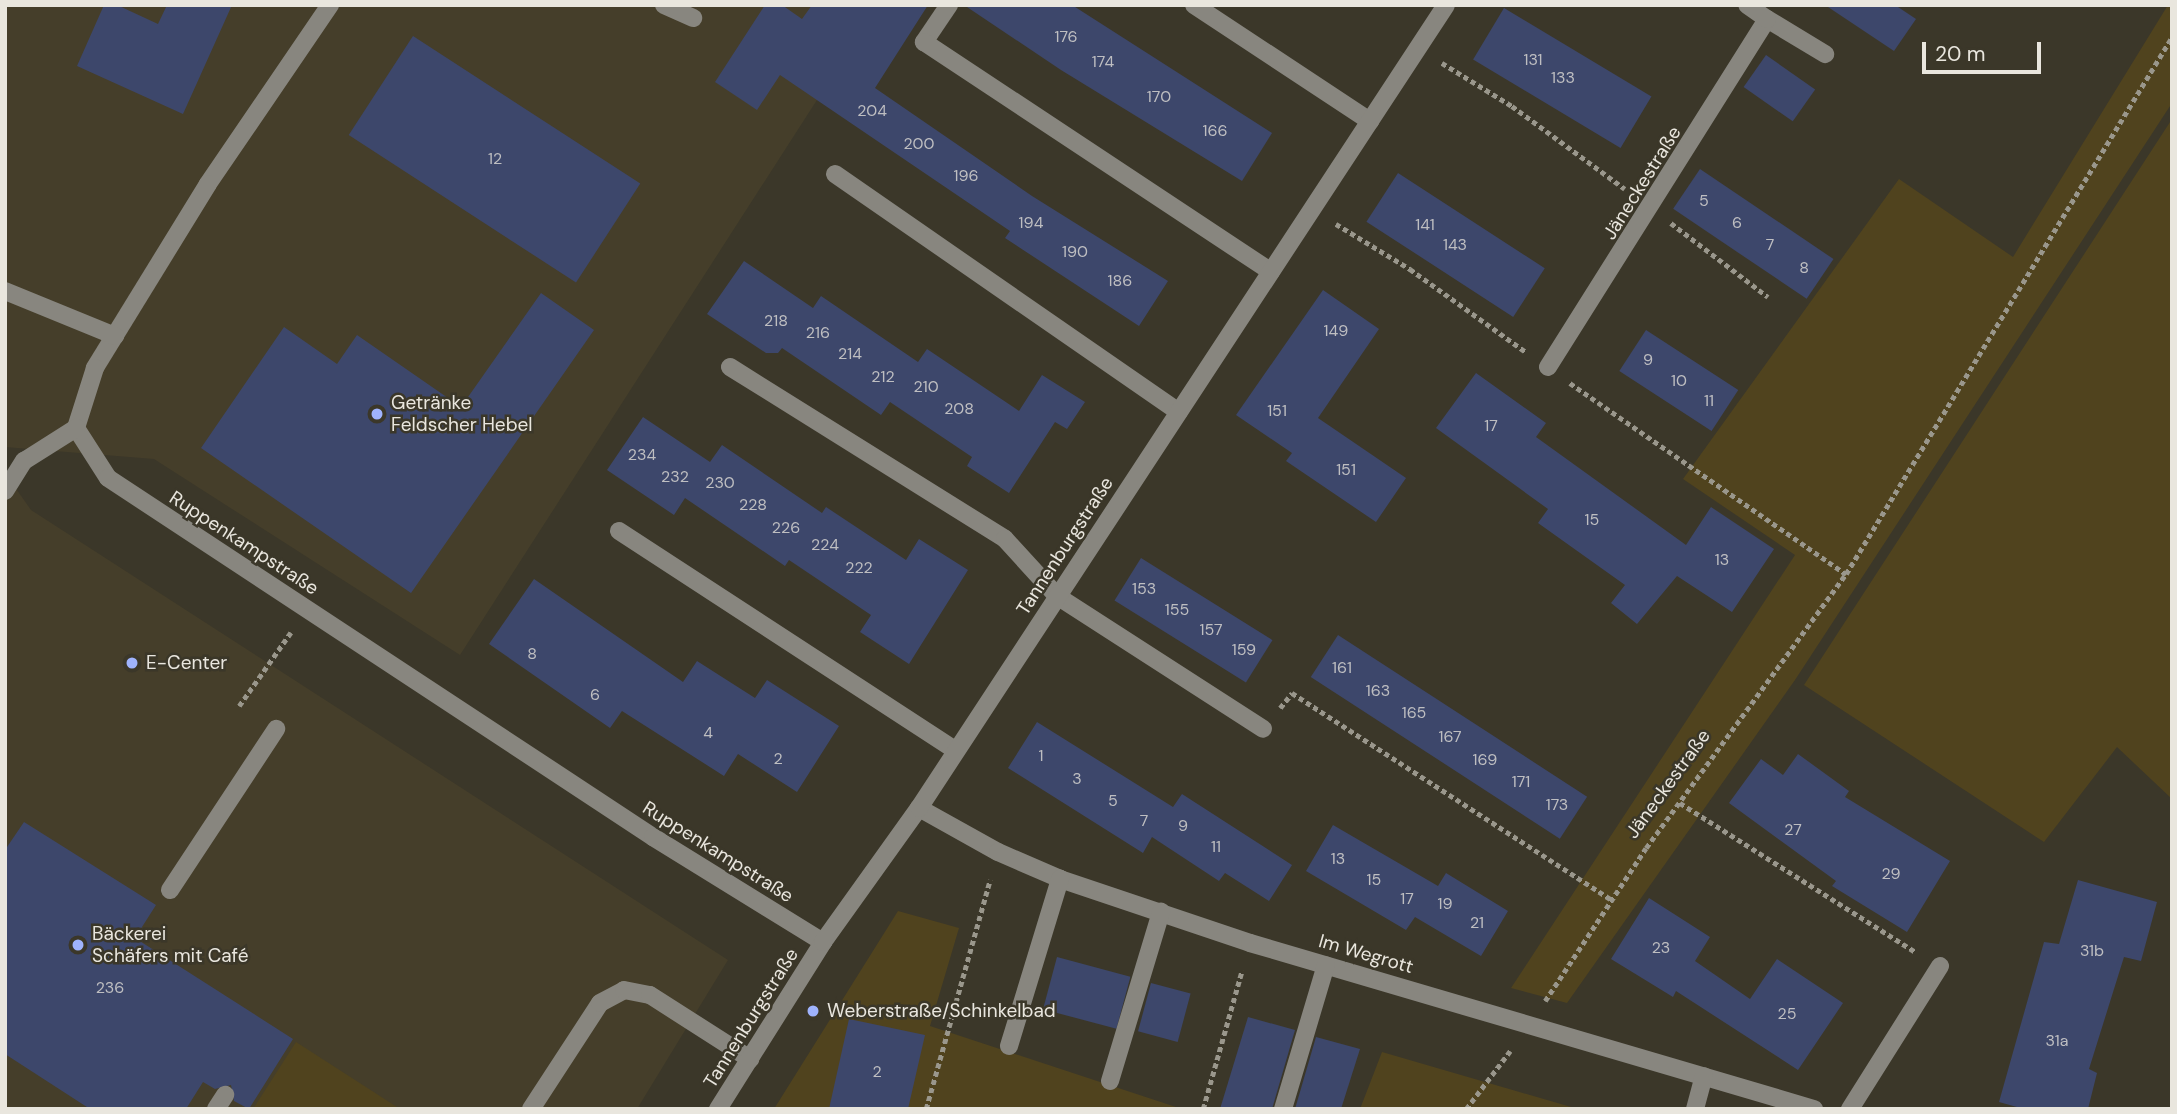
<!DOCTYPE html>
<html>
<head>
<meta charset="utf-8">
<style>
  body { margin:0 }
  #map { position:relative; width:2177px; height:1114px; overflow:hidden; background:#3b3729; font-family:"DM Sans",sans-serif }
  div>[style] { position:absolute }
  .built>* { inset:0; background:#453e2a }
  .green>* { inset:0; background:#50431e }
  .building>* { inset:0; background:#3d476b; transform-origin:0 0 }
  .path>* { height:4.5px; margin-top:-2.25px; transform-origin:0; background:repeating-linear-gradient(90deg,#9a978c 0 5px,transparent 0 8.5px) }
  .minor>* { height:18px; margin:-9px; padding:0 9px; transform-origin:9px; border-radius:9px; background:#88867f }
  .dots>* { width:19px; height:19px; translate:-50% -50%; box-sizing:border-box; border:4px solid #3b3729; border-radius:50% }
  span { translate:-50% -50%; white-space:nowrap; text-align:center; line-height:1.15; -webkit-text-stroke:5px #3b3729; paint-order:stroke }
  .number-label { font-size:16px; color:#bebec1 }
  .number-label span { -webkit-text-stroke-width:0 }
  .street-label { font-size:19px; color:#e9e6de }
  .poi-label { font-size:19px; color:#e9e6de }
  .left { translate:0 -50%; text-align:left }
  .frame { position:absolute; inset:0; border:7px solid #e9e6de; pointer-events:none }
  .scale { position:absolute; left:1922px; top:42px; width:119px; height:32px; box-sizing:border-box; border:4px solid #e9e6de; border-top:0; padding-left:9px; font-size:21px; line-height:24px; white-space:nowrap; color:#e9e6de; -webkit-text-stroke:5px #3b3729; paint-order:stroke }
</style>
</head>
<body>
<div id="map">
  <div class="built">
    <div style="clip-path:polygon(5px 5px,878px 5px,460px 655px,154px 459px,5px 447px)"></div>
    <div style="clip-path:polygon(5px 473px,31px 510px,728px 960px,637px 1109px,5px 1109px)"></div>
  </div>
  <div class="green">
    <div style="clip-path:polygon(2168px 5px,2172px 5px,2172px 103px,1795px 680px,1567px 1003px,1511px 988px,1795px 555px,1683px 479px,1899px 179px,2013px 257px)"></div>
    <div style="clip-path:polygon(2172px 119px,2172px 799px,2117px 747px,2044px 842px,1804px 685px)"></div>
    <div style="clip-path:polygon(898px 911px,959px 928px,930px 1026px,1182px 1109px,774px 1109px)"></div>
    <div style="clip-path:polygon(296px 1042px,400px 1109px,253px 1109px)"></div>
    <div style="clip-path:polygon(1382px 1052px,1516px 1091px,1578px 1109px,1360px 1109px)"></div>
  </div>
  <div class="building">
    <div style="clip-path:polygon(104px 5px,117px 5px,158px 24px,167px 5px,232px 5px,183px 114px,77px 66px)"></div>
    <div style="clip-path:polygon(765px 5px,782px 5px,802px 19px,812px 5px,928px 5px,875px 88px,1032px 196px,1168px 281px,1139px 326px,1005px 238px,1010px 231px,780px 75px,757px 110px,715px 82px)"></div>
    <div style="clip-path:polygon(964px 5px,1072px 5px,1272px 133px,1242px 181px,1061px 70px)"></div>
    <div style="clip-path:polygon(1825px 5px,1895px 5px,1916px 19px,1894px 51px)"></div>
    <div style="left:1504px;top:8px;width:172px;height:60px;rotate:31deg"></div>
    <div style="left:413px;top:36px;width:271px;height:118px;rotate:33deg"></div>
    <div style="left:1766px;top:55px;width:60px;height:39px;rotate:35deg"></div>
    <div style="left:1700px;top:169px;width:161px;height:48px;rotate:34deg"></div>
    <div style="left:1398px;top:173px;width:175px;height:58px;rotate:33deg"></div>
    <div style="clip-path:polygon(744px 261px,813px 308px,821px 296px,918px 362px,927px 349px,1019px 411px,1042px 375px,1085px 402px,1067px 429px,1055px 422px,1009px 493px,967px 466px,972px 457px,890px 402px,881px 415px,782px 348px,778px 353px,766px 353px,707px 314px)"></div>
    <div style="clip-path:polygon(1323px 290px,1379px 329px,1318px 418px,1406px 478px,1376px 522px,1286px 461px,1292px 453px,1236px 415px)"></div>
    <div style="clip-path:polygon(541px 293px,594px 330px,411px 593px,201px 448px,284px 327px,337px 364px,357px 335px,461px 407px)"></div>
    <div style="left:1646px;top:330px;width:110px;height:49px;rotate:33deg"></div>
    <div style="clip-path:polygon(1476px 373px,1546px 423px,1536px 437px,1686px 545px,1711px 507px,1774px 549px,1732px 612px,1677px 576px,1637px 624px,1611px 603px,1625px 585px,1538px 523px,1548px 509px,1436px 428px)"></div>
    <div style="clip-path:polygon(643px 417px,710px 462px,722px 445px,822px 513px,826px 507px,906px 560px,919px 539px,968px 570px,909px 664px,860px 632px,871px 615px,789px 560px,785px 566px,685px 498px,674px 515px,607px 470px)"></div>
    <div style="left:1141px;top:558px;width:155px;height:50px;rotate:32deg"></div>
    <div style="clip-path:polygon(534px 579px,683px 682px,697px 661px,755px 698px,767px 680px,839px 726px,797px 792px,738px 754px,724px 776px,622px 711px,610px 728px,489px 644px)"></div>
    <div style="left:1338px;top:635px;width:297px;height:50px;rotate:33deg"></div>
    <div style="clip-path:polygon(1037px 722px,1173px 807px,1182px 794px,1292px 865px,1269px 901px,1225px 873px,1219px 881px,1152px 837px,1143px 853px,1008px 768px)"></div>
    <div style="clip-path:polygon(1798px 754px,1849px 791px,1845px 797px,1950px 861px,1907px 932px,1832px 886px,1836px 881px,1729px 803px,1761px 759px,1783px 775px)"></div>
    <div style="clip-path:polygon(24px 822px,156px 905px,135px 938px,293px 1039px,249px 1109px,234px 1101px,231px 1085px,215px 1089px,203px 1082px,186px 1109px,90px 1109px,5px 1054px,5px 850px)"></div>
    <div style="clip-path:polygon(1333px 825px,1438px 886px,1446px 873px,1508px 911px,1481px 956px,1415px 917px,1406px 930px,1306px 871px)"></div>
    <div style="clip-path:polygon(2078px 880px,2157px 902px,2141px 961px,2124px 957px,2089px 1069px,2097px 1073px,2088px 1109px,2024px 1109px,1999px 1102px,2044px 942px,2059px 944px)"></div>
    <div style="clip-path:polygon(1649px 898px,1710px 937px,1695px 961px,1750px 999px,1777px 959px,1843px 1003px,1798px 1070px,1676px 991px,1673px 997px,1611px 959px)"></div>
    <div style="left:1057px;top:957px;width:76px;height:54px;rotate:15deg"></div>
    <div style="left:1151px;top:983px;width:41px;height:50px;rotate:15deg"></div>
    <div style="clip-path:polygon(1248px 1017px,1295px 1030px,1272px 1109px,1220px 1109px)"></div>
    <div style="clip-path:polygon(849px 1019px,925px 1035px,908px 1109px,829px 1109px)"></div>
    <div style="clip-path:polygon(1316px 1037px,1360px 1049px,1341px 1109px,1295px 1109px)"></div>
  </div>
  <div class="path">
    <div style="left:1442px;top:63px;width:82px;rotate:31.6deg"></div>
    <div style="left:1512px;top:106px;width:140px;rotate:36.3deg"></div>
    <div style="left:1671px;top:223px;width:122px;rotate:37.3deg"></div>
    <div style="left:1336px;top:224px;width:87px;rotate:31.3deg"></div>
    <div style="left:1410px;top:269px;width:143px;rotate:35.6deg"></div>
    <div style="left:1570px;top:383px;width:336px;rotate:34.7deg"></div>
    <div style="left:239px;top:706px;width:90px;rotate:-54.9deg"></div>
    <div style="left:1280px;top:708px;width:19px;rotate:-51deg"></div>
    <div style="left:1292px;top:693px;width:380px;rotate:32.9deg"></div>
    <div style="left:1680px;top:803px;width:279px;rotate:32.3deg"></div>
    <div style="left:1545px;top:1001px;width:183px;rotate:-56.6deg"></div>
    <div style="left:1646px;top:848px;width:339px;rotate:-53.9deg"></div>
    <div style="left:1846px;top:574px;width:628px;rotate:-58.74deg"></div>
    <div style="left:926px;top:1109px;width:238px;rotate:-74.4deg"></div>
    <div style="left:1203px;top:1109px;width:144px;rotate:-74.3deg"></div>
    <div style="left:1466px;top:1109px;width:73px;rotate:-52.8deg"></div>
  </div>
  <div class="minor">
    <div style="left:330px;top:5px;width:217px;rotate:124.3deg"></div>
    <div style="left:208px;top:184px;width:216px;rotate:121.6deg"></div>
    <div style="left:95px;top:368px;width:63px;rotate:107.6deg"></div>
    <div style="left:76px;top:428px;width:59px;rotate:57.4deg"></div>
    <div style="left:108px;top:478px;width:653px;rotate:33.37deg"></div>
    <div style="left:653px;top:837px;width:200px;rotate:31.7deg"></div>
    <div style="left:664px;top:5px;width:32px;rotate:24deg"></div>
    <div style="left:949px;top:5px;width:45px;rotate:124deg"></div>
    <div style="left:924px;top:42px;width:416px;rotate:33.5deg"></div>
    <div style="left:1194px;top:5px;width:211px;rotate:33.4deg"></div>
    <div style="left:1767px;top:19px;width:68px;rotate:31.1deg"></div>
    <div style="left:835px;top:174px;width:418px;rotate:34.7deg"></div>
    <div style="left:5px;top:291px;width:119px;rotate:22.2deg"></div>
    <div style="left:730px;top:367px;width:324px;rotate:32deg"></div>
    <div style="left:1005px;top:539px;width:77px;rotate:47.6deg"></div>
    <div style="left:1057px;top:596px;width:245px;rotate:32.8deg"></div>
    <div style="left:1548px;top:367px;width:411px;rotate:-57.8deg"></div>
    <div style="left:1767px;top:19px;width:24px;rotate:-145deg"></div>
    <div style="left:5px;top:491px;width:36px;rotate:-58deg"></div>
    <div style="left:24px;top:461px;width:62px;rotate:-32.4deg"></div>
    <div style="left:619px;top:531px;width:402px;rotate:33.1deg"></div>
    <div style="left:919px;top:808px;width:90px;rotate:29.1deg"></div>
    <div style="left:998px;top:852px;width:68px;rotate:23.5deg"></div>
    <div style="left:1060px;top:879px;width:200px;rotate:18.6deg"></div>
    <div style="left:1250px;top:943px;width:588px;rotate:16.4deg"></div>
    <div style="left:170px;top:890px;width:193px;rotate:-56.6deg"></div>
    <div style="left:1009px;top:1046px;width:175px;rotate:-73deg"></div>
    <div style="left:1110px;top:1081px;width:177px;rotate:-73.2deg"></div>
    <div style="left:216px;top:1109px;width:17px;rotate:-57deg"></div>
    <div style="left:531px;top:1109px;width:126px;rotate:-56.9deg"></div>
    <div style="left:600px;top:1003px;width:27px;rotate:-28deg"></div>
    <div style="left:624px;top:990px;width:26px;rotate:11deg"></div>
    <div style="left:650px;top:995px;width:119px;rotate:32.6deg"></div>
    <div style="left:718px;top:1109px;width:197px;rotate:-57.8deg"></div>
    <div style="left:823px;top:942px;width:165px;rotate:-54.4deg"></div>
    <div style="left:919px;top:808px;width:960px;rotate:-56.72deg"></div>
    <div style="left:1283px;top:1109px;width:150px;rotate:-73.4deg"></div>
    <div style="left:1695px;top:1109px;width:34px;rotate:-75deg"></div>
    <div style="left:1850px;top:1109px;width:169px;rotate:-57.8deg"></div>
  </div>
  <div class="dots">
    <div style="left:377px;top:414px;background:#9fb3fd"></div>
    <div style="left:132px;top:663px;background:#9fb3fd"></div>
    <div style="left:78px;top:945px;background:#9fb3fd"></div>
    <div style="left:813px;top:1011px;background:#9fb3fd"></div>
  </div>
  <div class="number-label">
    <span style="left:1066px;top:37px">176</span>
    <span style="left:1533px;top:60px">131</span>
    <span style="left:1103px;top:62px">174</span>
    <span style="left:1563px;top:78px">133</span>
    <span style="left:1159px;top:97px">170</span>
    <span style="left:872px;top:111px">204</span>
    <span style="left:1215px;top:131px">166</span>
    <span style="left:919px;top:144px">200</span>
    <span style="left:495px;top:159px">12</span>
    <span style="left:966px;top:176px">196</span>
    <span style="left:1704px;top:201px">5</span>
    <span style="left:1031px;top:223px">194</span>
    <span style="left:1737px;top:223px">6</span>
    <span style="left:1425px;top:225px">141</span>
    <span style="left:1455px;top:245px">143</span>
    <span style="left:1770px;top:245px">7</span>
    <span style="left:1075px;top:252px">190</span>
    <span style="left:1804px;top:268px">8</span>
    <span style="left:1120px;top:281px">186</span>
    <span style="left:776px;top:321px">218</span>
    <span style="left:1336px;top:331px">149</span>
    <span style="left:818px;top:333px">216</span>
    <span style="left:850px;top:354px">214</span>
    <span style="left:1648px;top:360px">9</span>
    <span style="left:883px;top:377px">212</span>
    <span style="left:1679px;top:381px">10</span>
    <span style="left:926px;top:387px">210</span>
    <span style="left:1709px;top:401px">11</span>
    <span style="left:959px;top:409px">208</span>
    <span style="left:1277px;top:411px">151</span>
    <span style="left:1491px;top:426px">17</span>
    <span style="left:642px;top:455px">234</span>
    <span style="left:1346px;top:470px">151</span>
    <span style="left:675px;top:477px">232</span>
    <span style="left:720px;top:483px">230</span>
    <span style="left:753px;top:505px">228</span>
    <span style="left:1592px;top:520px">15</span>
    <span style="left:786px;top:528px">226</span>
    <span style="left:825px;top:545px">224</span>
    <span style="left:1722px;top:560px">13</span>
    <span style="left:859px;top:568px">222</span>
    <span style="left:1144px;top:589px">153</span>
    <span style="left:1177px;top:610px">155</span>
    <span style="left:1211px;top:630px">157</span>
    <span style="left:1244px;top:650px">159</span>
    <span style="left:532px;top:654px">8</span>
    <span style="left:1342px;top:668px">161</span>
    <span style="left:1378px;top:691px">163</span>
    <span style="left:595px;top:695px">6</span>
    <span style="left:1414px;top:713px">165</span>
    <span style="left:708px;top:733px">4</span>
    <span style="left:1450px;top:737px">167</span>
    <span style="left:1041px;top:756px">1</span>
    <span style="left:778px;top:759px">2</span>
    <span style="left:1485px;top:760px">169</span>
    <span style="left:1077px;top:779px">3</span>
    <span style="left:1521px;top:782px">171</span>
    <span style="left:1113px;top:801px">5</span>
    <span style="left:1557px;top:805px">173</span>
    <span style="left:1144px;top:821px">7</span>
    <span style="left:1183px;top:826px">9</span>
    <span style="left:1793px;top:830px">27</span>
    <span style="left:1216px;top:847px">11</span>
    <span style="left:1338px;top:859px">13</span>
    <span style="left:1891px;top:874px">29</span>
    <span style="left:1374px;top:880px">15</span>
    <span style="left:1407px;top:899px">17</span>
    <span style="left:1445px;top:904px">19</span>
    <span style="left:1477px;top:923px">21</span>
    <span style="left:1661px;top:948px">23</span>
    <span style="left:2092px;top:951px">31b</span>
    <span style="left:110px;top:988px">236</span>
    <span style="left:1787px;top:1014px">25</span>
    <span style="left:2057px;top:1041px">31a</span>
    <span style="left:877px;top:1072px">2</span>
  </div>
  <div class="street-label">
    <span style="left:1642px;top:183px;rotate:-58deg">Jäneckestraße</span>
    <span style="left:244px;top:543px;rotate:33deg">Ruppenkampstraße</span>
    <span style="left:1065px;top:546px;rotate:-57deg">Tannenburgstraße</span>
    <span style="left:1668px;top:784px;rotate:-54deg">Jäneckestraße</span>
    <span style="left:718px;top:852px;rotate:32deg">Ruppenkampstraße</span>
    <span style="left:1366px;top:954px;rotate:16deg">Im Wegrott</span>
    <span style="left:751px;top:1018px;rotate:-58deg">Tannenburgstraße</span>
  </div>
  <div class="poi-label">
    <span class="left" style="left:391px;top:414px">Getränke<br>Feldscher Hebel</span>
    <span class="left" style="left:146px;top:663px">E-Center</span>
    <span class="left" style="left:92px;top:945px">Bäckerei<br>Schäfers mit Café</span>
    <span class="left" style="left:827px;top:1011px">Weberstraße/Schinkelbad</span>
  </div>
  <div class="frame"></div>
  <div class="scale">20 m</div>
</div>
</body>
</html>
